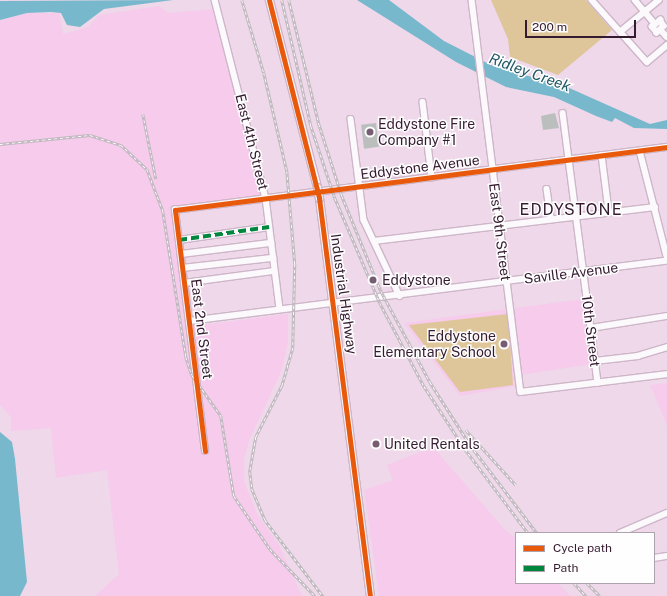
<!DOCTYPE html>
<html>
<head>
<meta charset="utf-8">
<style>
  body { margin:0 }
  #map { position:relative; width:667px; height:596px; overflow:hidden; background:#eed8e9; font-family:"Public Sans",sans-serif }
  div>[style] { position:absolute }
  .built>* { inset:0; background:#f6cbec }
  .green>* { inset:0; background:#dec69a }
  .water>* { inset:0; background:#78b8cc }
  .building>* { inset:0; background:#babfbd; transform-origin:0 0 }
  .roads { filter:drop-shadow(1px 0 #cdb6c8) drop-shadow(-1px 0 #cdb6c8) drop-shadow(0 1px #cdb6c8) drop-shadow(0 -1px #cdb6c8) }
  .minor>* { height:5.5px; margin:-2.75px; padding:0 2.75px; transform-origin:2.75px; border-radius:2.75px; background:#fcf9fc }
  .major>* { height:7px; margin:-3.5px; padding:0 3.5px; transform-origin:3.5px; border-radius:3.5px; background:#fcf9fc }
  .rail>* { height:2.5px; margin-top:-1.25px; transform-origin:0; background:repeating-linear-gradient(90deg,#fefefe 0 3px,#beb9be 0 6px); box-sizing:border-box; border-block:1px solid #beb9be }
  .bridges { filter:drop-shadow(1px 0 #cdb6c8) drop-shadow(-1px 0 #cdb6c8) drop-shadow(0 1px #cdb6c8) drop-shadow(0 -1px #cdb6c8) }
  .major-bridge>* { height:7px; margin:-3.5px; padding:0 3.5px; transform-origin:3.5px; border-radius:3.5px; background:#fcf9fc }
  .quiet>* { height:4px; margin-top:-2px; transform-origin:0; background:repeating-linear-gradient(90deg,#00873e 0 8px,transparent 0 12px) }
  .cycleway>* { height:5px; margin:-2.5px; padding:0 2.5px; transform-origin:2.5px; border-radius:2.5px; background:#e8590c }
  .dots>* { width:11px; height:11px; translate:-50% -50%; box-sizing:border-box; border:2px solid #fefefe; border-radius:50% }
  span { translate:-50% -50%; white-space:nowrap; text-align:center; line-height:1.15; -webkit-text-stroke:3px #fefefe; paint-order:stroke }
  .poi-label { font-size:14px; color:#351b30 }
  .left { translate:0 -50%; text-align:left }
  .right { translate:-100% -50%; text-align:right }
  .street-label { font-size:14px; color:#351b30 }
  .water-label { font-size:15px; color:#225a66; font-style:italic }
  .quarter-label { font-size:16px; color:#351b30; letter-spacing:1px }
  .legend { position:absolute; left:515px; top:532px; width:140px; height:52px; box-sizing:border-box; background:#fefefe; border:1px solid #aea3ac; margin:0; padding:5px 7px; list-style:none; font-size:12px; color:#351b30 }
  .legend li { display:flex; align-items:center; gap:8px; height:20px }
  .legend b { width:20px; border:1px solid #aea3ac }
  .scale { position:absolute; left:525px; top:20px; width:111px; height:18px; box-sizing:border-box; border:2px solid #351b30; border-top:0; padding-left:5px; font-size:12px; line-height:14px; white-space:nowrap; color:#351b30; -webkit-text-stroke:3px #fefefe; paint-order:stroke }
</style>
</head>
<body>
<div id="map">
  <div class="built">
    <div style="clip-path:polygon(159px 6px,168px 13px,213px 9px,263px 195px,171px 207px,186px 327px,288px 314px,288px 342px,281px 372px,250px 438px,244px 458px,244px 481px,257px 514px,279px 545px,302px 596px,95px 596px,119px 574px,107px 470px,56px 478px,51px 428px,11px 431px,11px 417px,0 405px,0 20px,27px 13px,59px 13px,63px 34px,88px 27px,99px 15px)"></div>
    <div style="clip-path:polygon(583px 299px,591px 364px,515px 376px,516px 386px,460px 396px,404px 323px)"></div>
    <div style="clip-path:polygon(667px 383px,667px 425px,650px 385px)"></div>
    <div style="clip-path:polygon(433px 447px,506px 531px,516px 538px,516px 583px,558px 583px,570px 596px,379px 596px,364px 490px,393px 480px,387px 465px)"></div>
  </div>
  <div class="green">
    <div style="clip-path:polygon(491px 0,586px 0,612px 30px,558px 75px,510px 57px,508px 39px)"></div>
    <div style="clip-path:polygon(508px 314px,513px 385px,460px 392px,409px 325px)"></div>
  </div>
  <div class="water">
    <div style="clip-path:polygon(173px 0,104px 9px,80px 27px,67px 25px,61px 13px,51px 12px,27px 13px,0 20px,0 1px)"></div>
    <div style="clip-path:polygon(357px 0,389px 0,444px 41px,493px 66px,567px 87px,650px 124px,667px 120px,667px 129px,634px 128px,615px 118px,612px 122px,596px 116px,554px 97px,506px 87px,456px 62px)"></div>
    <div style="clip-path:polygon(0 432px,12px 442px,15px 459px,27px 582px,20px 596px,0 596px)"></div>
  </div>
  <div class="building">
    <div style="clip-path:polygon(555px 113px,559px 128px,543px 130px,541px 116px)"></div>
    <div style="left:376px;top:123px;width:24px;height:15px;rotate:83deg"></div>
  </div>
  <div class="roads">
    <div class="minor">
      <div style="left:215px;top:0;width:204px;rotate:75.6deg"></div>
      <div style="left:266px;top:198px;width:112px;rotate:82.8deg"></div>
      <div style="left:472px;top:0;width:395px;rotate:82.9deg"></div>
      <div style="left:521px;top:392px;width:147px;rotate:-7deg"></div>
      <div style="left:592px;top:0;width:83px;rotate:48.4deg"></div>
      <div style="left:647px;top:62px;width:26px;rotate:-40deg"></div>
      <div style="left:635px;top:0;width:31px;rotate:50deg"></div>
      <div style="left:660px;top:20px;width:7px;rotate:56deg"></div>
      <div style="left:664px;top:26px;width:10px;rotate:135deg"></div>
      <div style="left:657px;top:33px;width:8px;rotate:-130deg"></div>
      <div style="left:652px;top:27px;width:11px;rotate:-41deg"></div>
      <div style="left:661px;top:30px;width:9px;rotate:49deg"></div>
      <div style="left:620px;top:32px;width:50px;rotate:-39.4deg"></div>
      <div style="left:423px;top:102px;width:76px;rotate:83.2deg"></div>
      <div style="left:563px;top:113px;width:272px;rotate:82.6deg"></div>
      <div style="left:351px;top:119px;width:102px;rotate:82.7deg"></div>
      <div style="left:364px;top:220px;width:84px;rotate:64.7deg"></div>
      <div style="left:640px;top:151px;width:108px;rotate:75.6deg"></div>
      <div style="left:602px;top:155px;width:56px;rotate:82.9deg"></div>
      <div style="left:547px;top:189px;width:29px;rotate:82deg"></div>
      <div style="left:179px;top:240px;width:91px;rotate:-8.2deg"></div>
      <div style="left:374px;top:241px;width:283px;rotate:-6.9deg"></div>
      <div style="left:181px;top:254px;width:91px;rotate:-7deg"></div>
      <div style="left:182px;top:268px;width:92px;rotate:-6.3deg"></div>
      <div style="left:184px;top:283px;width:91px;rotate:-7.6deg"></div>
      <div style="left:189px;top:321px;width:482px;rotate:-7.2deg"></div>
      <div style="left:591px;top:328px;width:77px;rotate:-9deg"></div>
      <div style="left:595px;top:361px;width:43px;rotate:-6.6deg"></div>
      <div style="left:638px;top:356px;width:30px;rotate:-17deg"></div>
      <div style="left:205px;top:451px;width:243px;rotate:-97.1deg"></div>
      <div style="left:175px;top:210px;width:496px;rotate:-7.3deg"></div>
      <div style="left:620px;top:533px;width:51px;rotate:-23.1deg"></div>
      <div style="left:654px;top:558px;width:13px;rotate:-9deg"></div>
    </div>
    <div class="major">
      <div style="left:269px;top:0;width:193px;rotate:75.6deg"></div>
      <div style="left:319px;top:198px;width:401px;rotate:82.7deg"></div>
    </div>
  </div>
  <div class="rail">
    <div style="left:242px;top:0;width:76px;rotate:73.2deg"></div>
    <div style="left:264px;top:73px;width:101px;rotate:76.8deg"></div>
    <div style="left:287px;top:171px;width:93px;rotate:85.1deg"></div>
    <div style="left:295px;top:264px;width:84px;rotate:91.4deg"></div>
    <div style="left:293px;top:348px;width:40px;rotate:106deg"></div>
    <div style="left:282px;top:386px;width:57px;rotate:117deg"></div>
    <div style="left:256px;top:437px;width:36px;rotate:100deg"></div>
    <div style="left:250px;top:472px;width:17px;rotate:83deg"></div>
    <div style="left:252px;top:489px;width:34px;rotate:67deg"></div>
    <div style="left:265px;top:520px;width:96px;rotate:52.7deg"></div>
    <div style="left:282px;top:0;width:129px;rotate:77deg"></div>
    <div style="left:311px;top:126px;width:76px;rotate:71.6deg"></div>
    <div style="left:335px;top:198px;width:114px;rotate:66.8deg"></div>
    <div style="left:380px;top:303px;width:94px;rotate:62.1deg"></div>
    <div style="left:424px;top:386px;width:75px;rotate:56.9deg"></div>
    <div style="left:465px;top:449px;width:105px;rotate:53.1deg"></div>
    <div style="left:289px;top:0;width:128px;rotate:76.4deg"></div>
    <div style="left:319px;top:124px;width:76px;rotate:72.3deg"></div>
    <div style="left:342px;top:196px;width:103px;rotate:67.7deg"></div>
    <div style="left:381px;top:291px;width:103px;rotate:61.7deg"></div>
    <div style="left:430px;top:382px;width:76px;rotate:57.4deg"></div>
    <div style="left:471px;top:446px;width:109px;rotate:52.8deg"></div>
    <div style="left:143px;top:114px;width:66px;rotate:78.7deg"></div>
    <div style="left:0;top:144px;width:90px;rotate:-5.7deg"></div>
    <div style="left:90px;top:135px;width:33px;rotate:18deg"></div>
    <div style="left:121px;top:145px;width:35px;rotate:43deg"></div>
    <div style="left:147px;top:169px;width:45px;rotate:69.1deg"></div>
    <div style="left:163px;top:211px;width:148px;rotate:81deg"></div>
    <div style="left:186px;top:357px;width:19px;rotate:72deg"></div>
    <div style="left:192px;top:375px;width:50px;rotate:54.7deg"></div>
    <div style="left:221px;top:416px;width:81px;rotate:80.8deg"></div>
    <div style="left:234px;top:496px;width:64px;rotate:55.8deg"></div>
    <div style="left:270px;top:549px;width:65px;rotate:46.2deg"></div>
    <div style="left:466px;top:430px;width:74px;rotate:47.7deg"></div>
    <div style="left:574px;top:583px;width:18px;rotate:47deg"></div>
    <div style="left:587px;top:583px;width:18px;rotate:45deg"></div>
  </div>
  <div class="bridges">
    <div class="major-bridge">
      <div style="left:317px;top:187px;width:11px;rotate:80deg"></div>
    </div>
  </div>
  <div class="quiet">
    <div style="left:179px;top:240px;width:91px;rotate:-8.2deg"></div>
  </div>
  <div class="cycleway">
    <div style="left:269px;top:0;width:204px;rotate:75.8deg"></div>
    <div style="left:319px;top:198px;width:401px;rotate:82.7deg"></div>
    <div style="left:205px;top:451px;width:243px;rotate:-97.1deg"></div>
    <div style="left:175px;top:210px;width:496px;rotate:-7.3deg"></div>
  </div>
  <div class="dots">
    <div style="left:370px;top:132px;background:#765d71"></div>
    <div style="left:373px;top:280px;background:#765d71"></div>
    <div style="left:504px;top:344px;background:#765d71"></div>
    <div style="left:376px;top:444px;background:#765d71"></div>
  </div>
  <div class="poi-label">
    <span class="left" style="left:378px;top:132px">Eddystone Fire<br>Company #1</span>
    <span class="left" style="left:382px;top:280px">Eddystone</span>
    <span class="right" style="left:496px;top:344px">Eddystone<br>Elementary School</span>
    <span class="left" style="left:384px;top:444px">United Rentals</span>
  </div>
  <div class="street-label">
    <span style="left:252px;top:142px;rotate:76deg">East 4th Street</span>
    <span style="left:420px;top:167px;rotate:-7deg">Eddystone Avenue</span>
    <span style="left:500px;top:232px;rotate:83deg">East 9th Street</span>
    <span style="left:571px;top:273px;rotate:-7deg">Saville Avenue</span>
    <span style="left:344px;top:294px;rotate:82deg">Industrial Highway</span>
    <span style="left:202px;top:329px;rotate:83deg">East 2nd Street</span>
    <span style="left:591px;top:331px;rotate:83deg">10th Street</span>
  </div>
  <div class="water-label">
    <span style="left:530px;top:72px;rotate:20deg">Ridley Creek</span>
  </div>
  <div class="quarter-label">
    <span style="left:571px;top:210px">EDDYSTONE</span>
  </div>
  <ul class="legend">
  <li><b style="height:5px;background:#e8590c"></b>Cycle path</li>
  <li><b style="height:5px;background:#00873e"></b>Path</li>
  </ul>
  <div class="scale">200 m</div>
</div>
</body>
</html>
